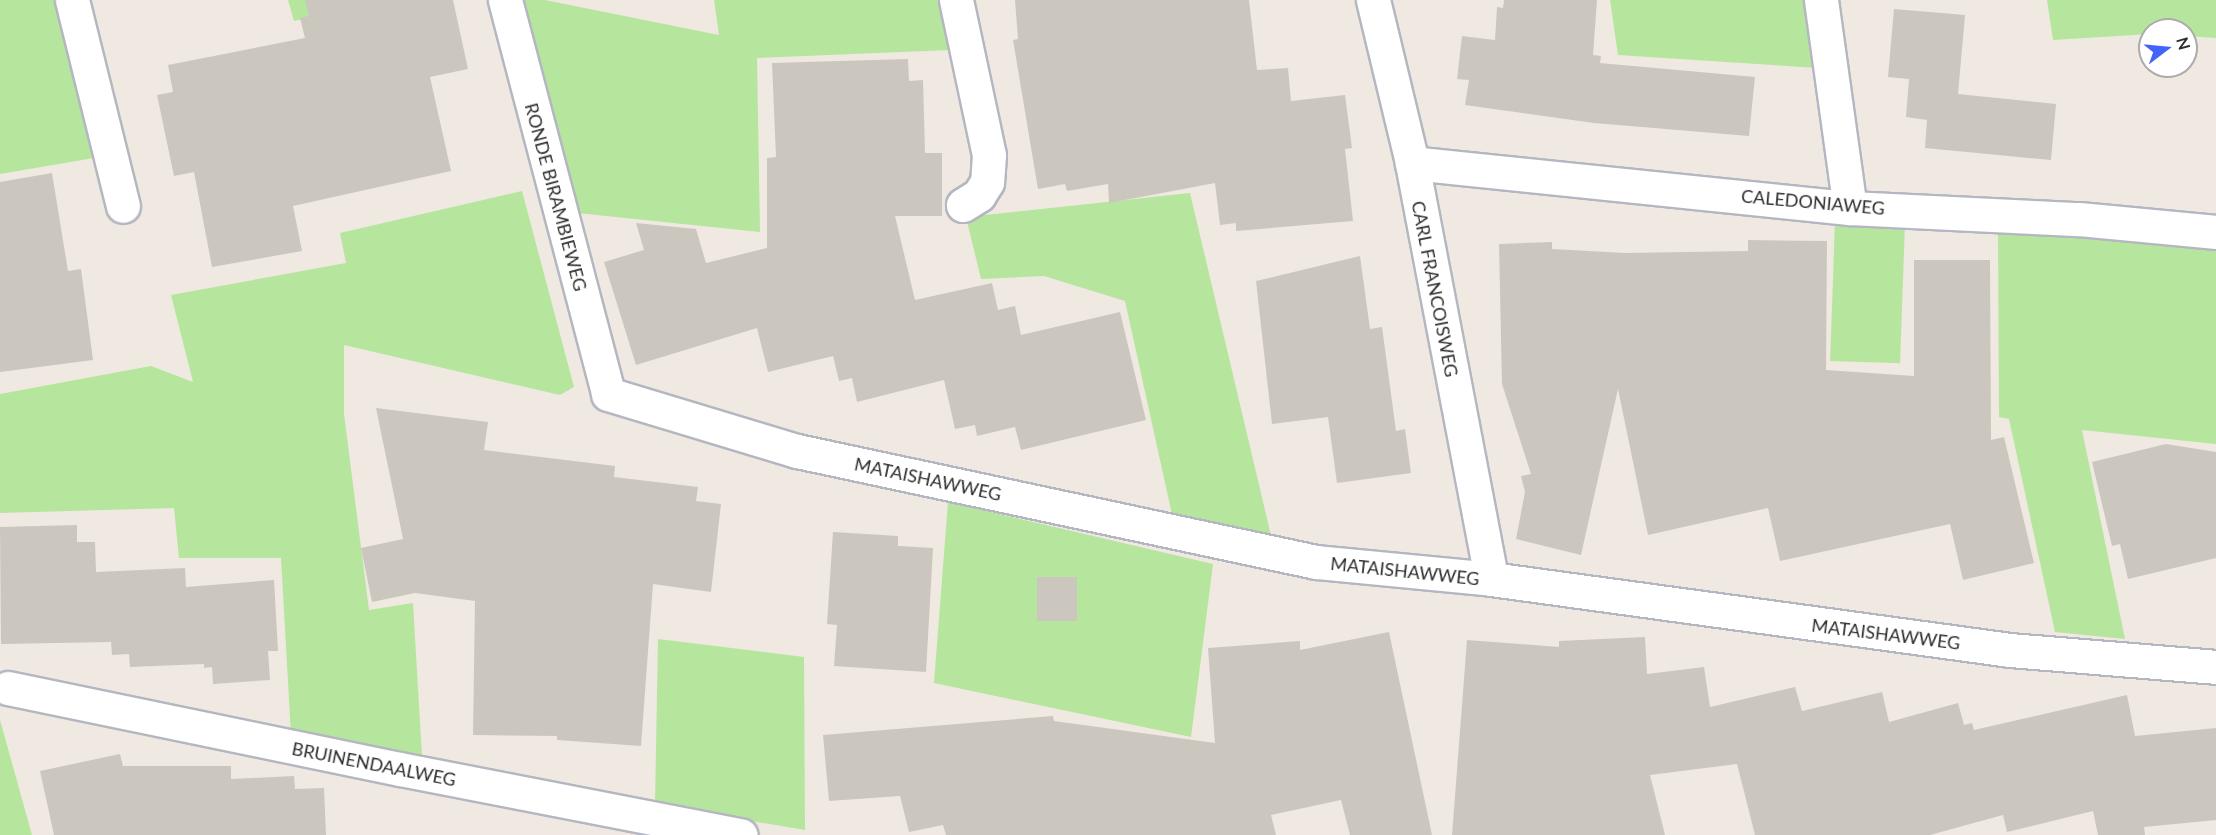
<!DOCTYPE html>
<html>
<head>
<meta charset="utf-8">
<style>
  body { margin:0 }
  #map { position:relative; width:2216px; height:835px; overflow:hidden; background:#efe9e1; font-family:Lato,sans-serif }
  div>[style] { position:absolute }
  .green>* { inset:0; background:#b6e59e; transform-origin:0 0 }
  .building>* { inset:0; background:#cbc7bf; transform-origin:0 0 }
  .roads { filter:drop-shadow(2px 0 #b4b7c1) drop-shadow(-2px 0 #b4b7c1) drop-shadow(0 2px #b4b7c1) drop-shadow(0 -2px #b4b7c1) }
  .minor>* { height:33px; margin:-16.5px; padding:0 16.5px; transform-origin:16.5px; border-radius:16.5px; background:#fff }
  span { translate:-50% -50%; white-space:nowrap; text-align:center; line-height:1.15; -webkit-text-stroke:6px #fff; paint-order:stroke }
  .street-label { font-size:18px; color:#2e2e2e }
  .north { position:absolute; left:2138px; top:18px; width:60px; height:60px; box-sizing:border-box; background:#fff; border:2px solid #ababab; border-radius:50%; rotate:74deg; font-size:16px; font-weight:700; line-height:24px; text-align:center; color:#2e2e2e }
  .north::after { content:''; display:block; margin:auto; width:21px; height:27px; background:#4264fb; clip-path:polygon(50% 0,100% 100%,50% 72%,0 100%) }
</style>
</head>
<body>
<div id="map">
  <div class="green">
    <div style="clip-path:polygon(0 0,55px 0,94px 158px,0 174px)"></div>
    <div style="clip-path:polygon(288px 0,388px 0,294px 21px)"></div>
    <div style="clip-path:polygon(511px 0,545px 0,719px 35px,714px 0,941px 0,951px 50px,757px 58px,760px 232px,558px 211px)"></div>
    <div style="clip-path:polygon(1610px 0,1808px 0,1818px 68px,1618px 55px)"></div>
    <div style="clip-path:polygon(2047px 0,2216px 0,2216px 38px,2186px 36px,2186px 30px,2150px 30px,2150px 34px,2053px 40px)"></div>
    <div style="clip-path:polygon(522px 191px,574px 387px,560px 395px,344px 345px,344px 414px,369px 610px,413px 603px,422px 756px,291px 735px,281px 558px,179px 558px,174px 508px,0 513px,0 394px,151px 366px,193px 382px,171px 295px,346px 263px,340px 233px)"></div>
    <div style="clip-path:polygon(1190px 193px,1273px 544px,1173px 519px,1125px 301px,1044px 276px,981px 279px,966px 217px)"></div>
    <div style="left:1835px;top:221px;width:70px;height:140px;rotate:2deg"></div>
    <div style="clip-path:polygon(1998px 229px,2216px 249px,2216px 444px,2082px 430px,2125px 639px,2055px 632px,2009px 419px,1999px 417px)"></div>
    <div style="clip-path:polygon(948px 502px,1213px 564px,1191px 737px,934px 683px)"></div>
    <div style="clip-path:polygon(658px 639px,804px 657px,805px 830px,655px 805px)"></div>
    <div style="clip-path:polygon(0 720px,32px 835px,0 835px)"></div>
  </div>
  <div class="building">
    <div style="clip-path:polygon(305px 0,453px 0,468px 69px,430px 77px,451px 171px,293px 206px,302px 251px,212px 267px,194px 172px,174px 176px,157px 95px,173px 92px,168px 65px,305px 38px,300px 18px,309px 16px)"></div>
    <div style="clip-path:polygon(1015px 0,1249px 0,1257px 70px,1288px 68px,1291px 101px,1345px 95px,1352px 148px,1345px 149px,1353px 221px,1236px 231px,1236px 223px,1220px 225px,1215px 183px,1109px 203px,1108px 184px,1067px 191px,1065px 184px,1038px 189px,1013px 40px,1018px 39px)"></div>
    <div style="clip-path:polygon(1504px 0,1597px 0,1593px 55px,1601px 56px,1600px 63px,1755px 77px,1749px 136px,1594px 123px,1465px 105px,1469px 80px,1457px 79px,1462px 36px,1495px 40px,1497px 7px,1503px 8px)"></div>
    <div style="clip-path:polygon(1894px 9px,1965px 15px,1958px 94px,2056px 104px,2051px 160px,1925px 148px,1927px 120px,1906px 117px,1909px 79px,1888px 77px)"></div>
    <div style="clip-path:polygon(908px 59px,909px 81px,923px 80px,925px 153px,942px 153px,942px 216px,895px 216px,915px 300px,992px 283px,998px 310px,1015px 306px,1021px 335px,1120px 312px,1146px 420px,1021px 450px,1015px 427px,977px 436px,975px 425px,955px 429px,944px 380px,857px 402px,852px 378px,839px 381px,833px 356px,768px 372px,757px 328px,636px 365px,604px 262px,644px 250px,636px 223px,696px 229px,706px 263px,767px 248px,767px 158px,776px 157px,772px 63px)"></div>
    <div style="clip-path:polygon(52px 173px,68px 271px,81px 269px,93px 360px,0 372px,0 182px)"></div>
    <div style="clip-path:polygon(1748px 240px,1827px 241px,1826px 370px,1914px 376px,1914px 260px,1990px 260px,1991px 440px,2004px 437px,2034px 563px,1963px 580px,1950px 524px,1780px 561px,1768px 508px,1648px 535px,1618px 389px,1581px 555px,1516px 539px,1525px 492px,1521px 476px,1531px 474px,1502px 384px,1499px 244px,1552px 242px,1552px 249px,1625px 253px,1748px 251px)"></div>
    <div style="clip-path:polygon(1360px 256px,1370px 329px,1382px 327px,1396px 431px,1405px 429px,1411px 473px,1337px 483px,1328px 417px,1272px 424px,1256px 281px)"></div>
    <div style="clip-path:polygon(376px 408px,488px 422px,484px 450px,615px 466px,614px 477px,698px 487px,696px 501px,721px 504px,711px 592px,653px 584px,641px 746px,557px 740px,557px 736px,473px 735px,475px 601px,415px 593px,372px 602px,361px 548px,403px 539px)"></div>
    <div style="clip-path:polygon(2166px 444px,2216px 452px,2216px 558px,2128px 579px,2120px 544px,2112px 546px,2092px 462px)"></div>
    <div style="clip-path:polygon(77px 525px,77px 542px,95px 542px,96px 572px,185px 568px,186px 587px,274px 580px,278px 651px,268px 651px,270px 680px,213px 684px,212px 667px,204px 668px,204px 664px,130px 667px,129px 654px,112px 655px,111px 642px,1px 644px,0 527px)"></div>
    <div style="clip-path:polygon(833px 532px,898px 536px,898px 546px,933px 548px,926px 672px,834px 666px,837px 625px,827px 624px)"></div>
    <div style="left:1037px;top:577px;width:40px;height:44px"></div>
    <div style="clip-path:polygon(1389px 632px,1432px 835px,1350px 835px,1341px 800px,1271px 815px,1276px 835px,946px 835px,943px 825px,909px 832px,900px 796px,829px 801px,823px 735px,1053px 716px,1054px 721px,1215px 743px,1208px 648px,1300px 641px,1300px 650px)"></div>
    <div style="clip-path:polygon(1645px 637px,1647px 674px,1704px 667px,1710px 707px,1795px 687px,1802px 711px,1882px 692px,1889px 722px,1958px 703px,1964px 725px,1972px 723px,1974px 730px,2127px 695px,2135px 736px,2216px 728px,2216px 820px,2144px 827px,2145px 835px,2098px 835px,2093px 811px,2007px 832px,2003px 815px,1930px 835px,1755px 835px,1737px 764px,1650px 775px,1665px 835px,1452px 835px,1467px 640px,1559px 647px,1559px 641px)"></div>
    <div style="clip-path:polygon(120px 754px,123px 766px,231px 766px,231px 779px,294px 776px,295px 789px,324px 788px,326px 835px,54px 835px,40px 771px)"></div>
  </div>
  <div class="roads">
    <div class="minor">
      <div style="left:72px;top:0;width:212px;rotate:76.1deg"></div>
      <div style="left:505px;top:0;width:407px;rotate:75.3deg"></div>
      <div style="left:608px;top:394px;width:197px;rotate:16.8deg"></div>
      <div style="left:797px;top:451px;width:531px;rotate:12.07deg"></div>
      <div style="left:1316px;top:562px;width:176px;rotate:5.5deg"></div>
      <div style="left:1491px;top:579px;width:524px;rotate:7.79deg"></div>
      <div style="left:2010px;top:650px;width:207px;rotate:4.7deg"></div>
      <div style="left:956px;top:0;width:158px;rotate:78deg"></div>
      <div style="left:989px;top:155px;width:27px;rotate:94deg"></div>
      <div style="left:987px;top:182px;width:15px;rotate:122deg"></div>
      <div style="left:979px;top:195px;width:19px;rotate:148deg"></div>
      <div style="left:1373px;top:0;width:168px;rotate:76.5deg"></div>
      <div style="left:1412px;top:163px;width:423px;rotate:79.2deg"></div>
      <div style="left:1821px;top:0;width:210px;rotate:82.1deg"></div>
      <div style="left:1412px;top:163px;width:440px;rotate:5.9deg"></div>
      <div style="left:1850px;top:208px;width:229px;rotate:2.8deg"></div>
      <div style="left:2079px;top:219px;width:138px;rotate:5.4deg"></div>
      <div style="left:8px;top:688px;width:400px;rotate:11.7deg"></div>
      <div style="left:400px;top:769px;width:347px;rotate:11deg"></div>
    </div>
  </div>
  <div class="street-label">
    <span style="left:556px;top:197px;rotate:75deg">RONDE BIRAMBIEWEG</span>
    <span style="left:1813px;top:202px;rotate:5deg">CALEDONIAWEG</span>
    <span style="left:1435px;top:289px;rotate:79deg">CARL FRANCOISWEG</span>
    <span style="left:928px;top:479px;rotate:12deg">MATAISHAWWEG</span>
    <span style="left:1405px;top:571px;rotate:6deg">MATAISHAWWEG</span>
    <span style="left:1886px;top:634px;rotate:7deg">MATAISHAWWEG</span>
    <span style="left:374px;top:764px;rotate:11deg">BRUINENDAALWEG</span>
  </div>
  <div class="north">N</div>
</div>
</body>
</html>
